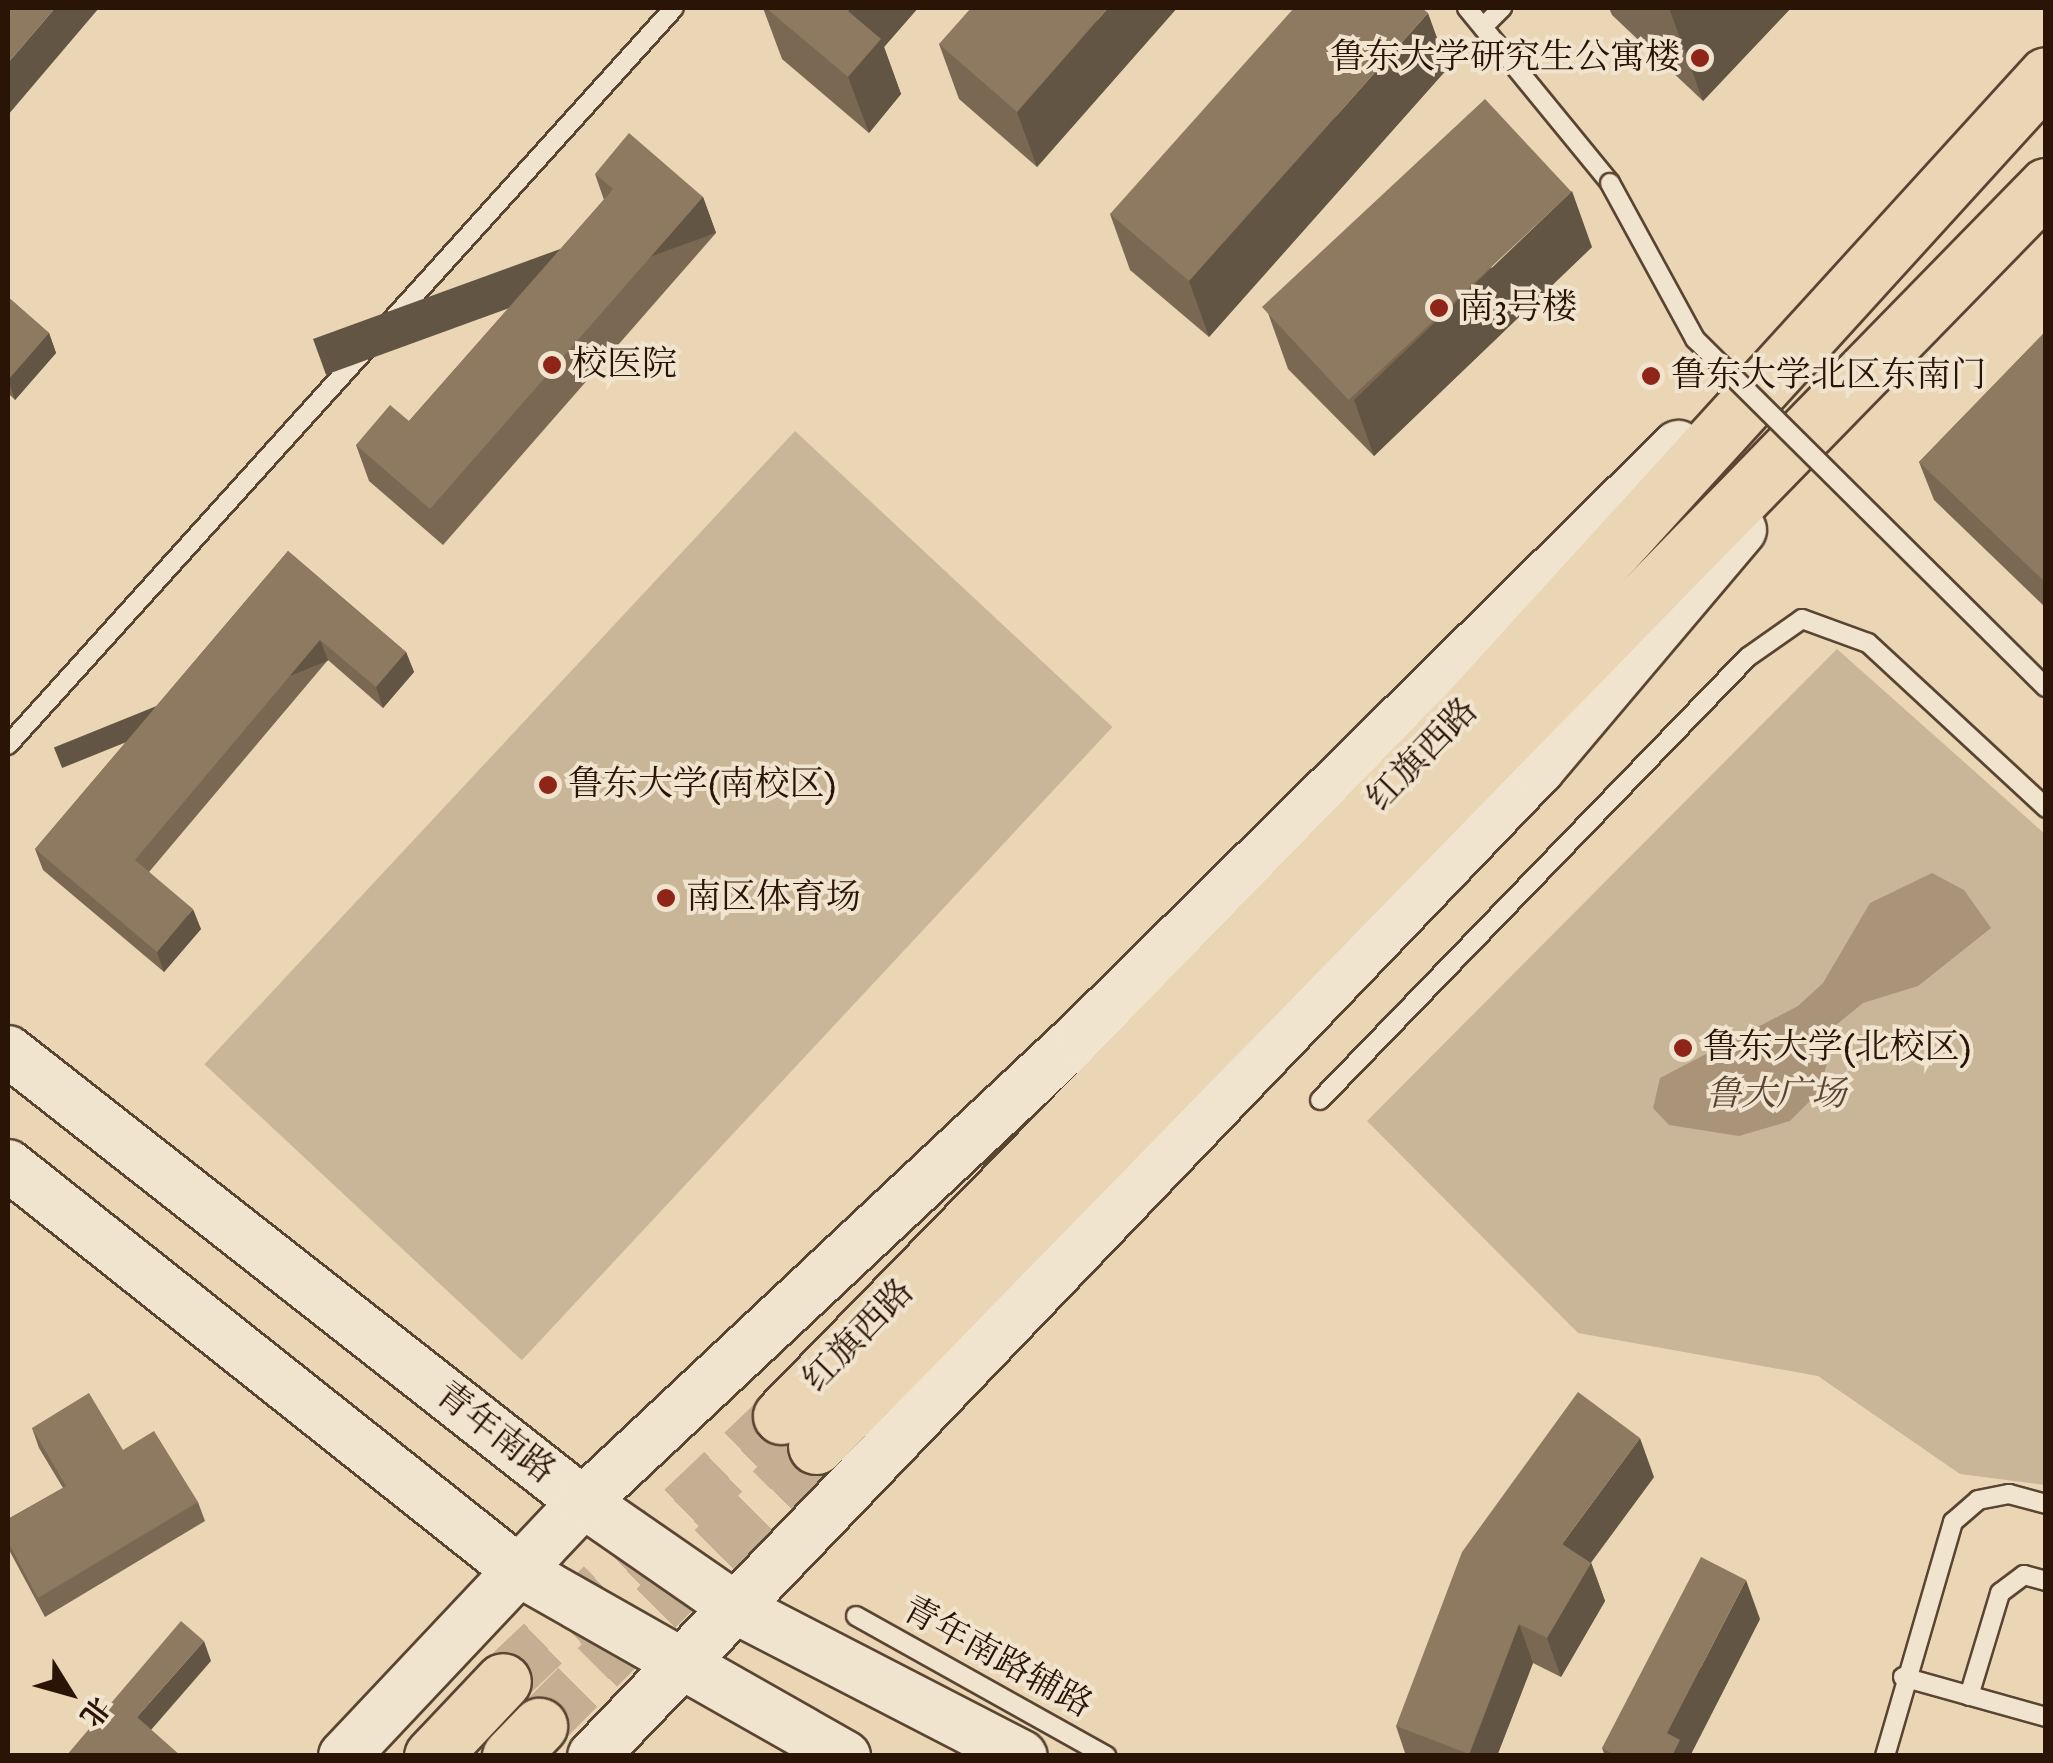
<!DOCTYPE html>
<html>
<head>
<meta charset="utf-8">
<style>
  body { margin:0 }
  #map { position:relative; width:2053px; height:1763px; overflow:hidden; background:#ead6b5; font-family:"IM FELL DW Pica","Noto Serif SC",serif }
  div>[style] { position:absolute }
  .green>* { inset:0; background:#c9b597; transform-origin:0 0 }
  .water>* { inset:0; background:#a9947a }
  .primary-tunnel>* { height:55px; margin-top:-27.5px; transform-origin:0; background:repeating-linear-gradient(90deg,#c4af92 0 55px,transparent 0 83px) }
  .roads { filter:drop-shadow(2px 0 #5a4432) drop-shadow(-2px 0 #5a4432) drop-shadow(0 2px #5a4432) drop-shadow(0 -2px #5a4432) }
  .service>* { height:18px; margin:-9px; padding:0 9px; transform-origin:9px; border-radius:9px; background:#f1e4cf }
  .secondary>* { height:50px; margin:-25px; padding:0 25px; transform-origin:25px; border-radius:25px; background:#f1e4cf }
  .primary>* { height:55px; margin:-27.5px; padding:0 27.5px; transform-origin:27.5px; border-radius:27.5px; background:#ead6b5 }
  .bridges { filter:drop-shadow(2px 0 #5a4432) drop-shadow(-2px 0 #5a4432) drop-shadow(0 2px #5a4432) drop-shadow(0 -2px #5a4432) }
  .service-bridge>* { height:18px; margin:-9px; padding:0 9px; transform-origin:9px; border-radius:9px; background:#f1e4cf }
  .wall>* { inset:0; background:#7a6853 }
  .shaded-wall>* { inset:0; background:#635544; transform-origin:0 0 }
  .building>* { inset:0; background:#8e7961; transform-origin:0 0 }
  .dots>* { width:28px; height:28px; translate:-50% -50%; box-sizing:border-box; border:5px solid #f1e4cf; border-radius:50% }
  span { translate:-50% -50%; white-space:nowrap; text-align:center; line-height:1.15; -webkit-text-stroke:8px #f1e4cf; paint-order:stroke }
  .poi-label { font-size:35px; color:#2a1406 }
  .right { translate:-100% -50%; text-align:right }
  .left { translate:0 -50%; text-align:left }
  .street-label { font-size:35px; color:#2a1406 }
  .park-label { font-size:35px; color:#5a4432; font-style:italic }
  .frame { position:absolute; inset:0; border:10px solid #2a1406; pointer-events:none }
  .north { position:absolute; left:20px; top:1643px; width:100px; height:100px; -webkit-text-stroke:8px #f1e4cf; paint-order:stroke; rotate:127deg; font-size:28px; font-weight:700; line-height:40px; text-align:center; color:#2a1406 }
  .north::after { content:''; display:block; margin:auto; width:35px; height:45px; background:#2a1406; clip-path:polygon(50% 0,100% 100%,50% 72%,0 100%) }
</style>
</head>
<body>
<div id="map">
  <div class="green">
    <div style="left:795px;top:431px;width:434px;height:866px;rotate:43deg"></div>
    <div style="clip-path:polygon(1837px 649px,2045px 834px,2045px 1485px,1960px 1474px,1818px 1376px,1578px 1333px,1367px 1121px)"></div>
  </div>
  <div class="water">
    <div style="clip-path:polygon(1932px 873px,1964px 890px,1991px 928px,1918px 986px,1863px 1003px,1836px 1025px,1820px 1091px,1790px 1121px,1739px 1136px,1669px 1125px,1653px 1108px,1660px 1078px,1798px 1006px,1823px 983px,1870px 903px)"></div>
  </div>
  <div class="primary-tunnel">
    <div style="left:503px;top:1681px;width:384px;rotate:-43.6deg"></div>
    <div style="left:539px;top:1726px;width:394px;rotate:-45.3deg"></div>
  </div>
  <div class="roads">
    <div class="service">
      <div style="left:1467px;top:8px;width:226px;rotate:50.7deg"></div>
      <div style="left:1486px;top:24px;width:23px;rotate:-45deg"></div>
      <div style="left:8px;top:745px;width:993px;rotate:-47.9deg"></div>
      <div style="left:1320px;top:1100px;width:616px;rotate:-45.99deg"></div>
      <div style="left:1748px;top:657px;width:66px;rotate:-35.1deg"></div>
      <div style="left:1802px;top:619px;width:70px;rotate:20deg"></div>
      <div style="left:1868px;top:643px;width:243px;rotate:42.8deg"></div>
      <div style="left:856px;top:1616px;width:287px;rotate:29.2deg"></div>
      <div style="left:1903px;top:1677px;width:148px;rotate:15.6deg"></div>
      <div style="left:1969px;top:1696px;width:108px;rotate:-73.2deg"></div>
      <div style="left:2000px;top:1593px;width:30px;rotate:-37deg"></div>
      <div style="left:2024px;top:1575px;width:23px;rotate:15deg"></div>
      <div style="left:1885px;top:1756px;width:244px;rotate:-73.8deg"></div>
      <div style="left:1953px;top:1522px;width:33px;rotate:-41deg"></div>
      <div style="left:1978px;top:1500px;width:32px;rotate:-11deg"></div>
      <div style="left:2009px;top:1494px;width:38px;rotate:15deg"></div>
    </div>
    <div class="secondary">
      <div style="left:8px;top:1051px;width:731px;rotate:38.11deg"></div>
      <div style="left:583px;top:1502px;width:190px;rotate:34.7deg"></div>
      <div style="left:739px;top:1610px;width:318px;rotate:27.3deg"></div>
      <div style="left:8px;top:1165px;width:653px;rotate:38.47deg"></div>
      <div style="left:519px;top:1571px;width:375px;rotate:29.6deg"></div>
      <div style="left:344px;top:1756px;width:349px;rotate:-46.7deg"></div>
      <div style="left:583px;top:1502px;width:683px;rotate:-43.16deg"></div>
      <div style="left:1081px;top:1035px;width:839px;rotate:-44.61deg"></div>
      <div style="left:593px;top:1756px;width:1367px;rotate:-46.22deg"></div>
      <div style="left:1539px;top:769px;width:313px;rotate:-49.8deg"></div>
    </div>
    <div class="primary">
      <div style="left:781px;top:1416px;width:987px;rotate:-45.78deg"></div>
      <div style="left:1469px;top:709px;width:857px;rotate:-47.69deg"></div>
      <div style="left:816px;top:1446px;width:1761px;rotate:-45.69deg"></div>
      <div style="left:432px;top:1756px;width:103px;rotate:-46.6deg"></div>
      <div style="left:510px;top:1756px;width:42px;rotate:-46deg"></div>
    </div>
  </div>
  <div class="bridges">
    <div class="service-bridge">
      <div style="left:1610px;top:183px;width:178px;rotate:61.4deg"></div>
      <div style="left:1695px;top:339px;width:494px;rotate:44.8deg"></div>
    </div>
  </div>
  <div class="wall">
    <div style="clip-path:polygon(763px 8px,918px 8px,884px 47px,901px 94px,869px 133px,782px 59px)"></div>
    <div style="clip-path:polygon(1177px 8px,1037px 167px,959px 99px,939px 44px)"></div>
    <div style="clip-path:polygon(1609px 8px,1791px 8px,1703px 101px,1612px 15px)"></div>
    <div style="clip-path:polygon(1448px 68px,1209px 337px,1130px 270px,1110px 214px)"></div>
    <div style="clip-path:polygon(595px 174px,703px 197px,716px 233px,443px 545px,369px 481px,356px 445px,409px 421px,604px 200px)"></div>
    <div style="clip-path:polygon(1592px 247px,1374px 456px,1288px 369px,1268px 313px)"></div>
    <div style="clip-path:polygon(8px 297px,49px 333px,56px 353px,15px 400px,8px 393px)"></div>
    <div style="clip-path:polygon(2046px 331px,2046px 608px,1934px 500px,1919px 462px)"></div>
    <div style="clip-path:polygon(288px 551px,406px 652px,414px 672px,383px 708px,328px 660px,149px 872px,201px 929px,164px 972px,43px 870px,35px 849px)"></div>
    <div style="clip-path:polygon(32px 1428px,123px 1450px,198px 1502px,205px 1521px,45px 1617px,8px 1548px,8px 1519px,63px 1488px,39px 1448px)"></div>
    <div style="clip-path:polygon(1654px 1477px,1591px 1562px,1605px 1601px,1561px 1677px,1533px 1663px,1497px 1756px,1406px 1756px,1396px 1726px)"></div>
    <div style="clip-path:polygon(1760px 1619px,1690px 1756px,1605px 1756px,1602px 1748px)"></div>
  </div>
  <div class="shaded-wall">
    <div style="clip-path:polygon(55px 8px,99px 8px,8px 115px,8px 63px)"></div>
    <div style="clip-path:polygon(851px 8px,918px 8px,884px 47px,901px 94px,869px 133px,848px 77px,848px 11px)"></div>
    <div style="clip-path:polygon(1108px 8px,1177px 8px,1037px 167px,1017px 112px)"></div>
    <div style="clip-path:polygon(1669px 8px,1791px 8px,1703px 101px)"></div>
    <div style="clip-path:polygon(1428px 13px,1448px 68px,1209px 337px,1189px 281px)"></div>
    <div style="clip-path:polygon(1572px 191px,1592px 247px,1374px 456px,1354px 400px)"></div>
    <div style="left:703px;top:197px;width:38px;height:415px;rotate:70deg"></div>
    <div style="clip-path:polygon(49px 333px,56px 353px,15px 400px,8px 380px)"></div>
    <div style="left:320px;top:640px;width:22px;height:287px;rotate:68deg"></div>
    <div style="clip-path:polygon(406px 652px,414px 672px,383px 708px,376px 687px)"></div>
    <div style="clip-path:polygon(193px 909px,201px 929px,164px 972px,157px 952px)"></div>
    <div style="clip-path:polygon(1640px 1438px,1654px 1477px,1576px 1583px,1562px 1544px)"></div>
    <div style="clip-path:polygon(1591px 1563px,1605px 1601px,1561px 1677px,1547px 1638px)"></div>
    <div style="clip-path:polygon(1746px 1580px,1760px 1619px,1690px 1756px,1672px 1756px,1667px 1733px)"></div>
    <div style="clip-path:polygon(1519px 1624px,1533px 1663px,1497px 1756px,1469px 1756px)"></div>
    <div style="clip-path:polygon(204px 1641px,211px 1661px,144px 1738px,137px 1717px)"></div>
  </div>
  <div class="building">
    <div style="clip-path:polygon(8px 8px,55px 8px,8px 63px)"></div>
    <div style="clip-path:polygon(766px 8px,851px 8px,848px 11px,881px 39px,848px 77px)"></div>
    <div style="clip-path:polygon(971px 8px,1108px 8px,1017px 112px,939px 44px)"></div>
    <div style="clip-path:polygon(1294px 8px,1422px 8px,1428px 13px,1189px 281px,1110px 214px)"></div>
    <div style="left:1485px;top:99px;width:127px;height:305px;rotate:47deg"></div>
    <div style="clip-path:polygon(629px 133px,703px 197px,430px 509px,356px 445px,390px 405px,409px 421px,613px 189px,595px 174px)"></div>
    <div style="clip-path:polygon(8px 297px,49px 333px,8px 380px)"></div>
    <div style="clip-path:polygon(2046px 331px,2046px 583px,1919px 462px)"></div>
    <div style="clip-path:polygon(288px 551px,406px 652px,376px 687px,320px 640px,135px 860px,193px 909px,157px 952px,35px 849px)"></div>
    <div style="clip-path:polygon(1578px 1392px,1640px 1438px,1562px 1544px,1591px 1563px,1547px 1638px,1519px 1624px,1469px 1754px,1396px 1726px,1462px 1552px)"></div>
    <div style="clip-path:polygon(89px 1393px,123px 1450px,154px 1431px,198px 1502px,38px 1598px,8px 1542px,8px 1519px,66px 1486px,32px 1428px)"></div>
    <div style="clip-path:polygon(1701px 1557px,1746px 1580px,1667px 1733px,1680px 1740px,1672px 1756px,1617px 1756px,1602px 1748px)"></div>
    <div style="clip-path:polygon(181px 1621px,204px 1641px,137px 1717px,181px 1756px,66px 1756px)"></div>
  </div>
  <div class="dots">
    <div style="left:1700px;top:58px;background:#8f2418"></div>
    <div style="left:1439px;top:308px;background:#8f2418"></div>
    <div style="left:552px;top:365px;background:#8f2418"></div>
    <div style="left:1651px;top:376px;background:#8f2418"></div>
    <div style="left:548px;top:785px;background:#8f2418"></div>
    <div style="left:666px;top:898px;background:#8f2418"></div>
    <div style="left:1683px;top:1048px;background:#8f2418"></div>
  </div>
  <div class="poi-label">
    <span class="right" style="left:1680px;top:58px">鲁东大学研究生公寓楼</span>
    <span class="left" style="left:1459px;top:308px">南3号楼</span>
    <span class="left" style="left:572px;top:365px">校医院</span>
    <span class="left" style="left:1671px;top:376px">鲁东大学北区东南门</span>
    <span class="left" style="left:568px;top:785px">鲁东大学(南校区)</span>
    <span class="left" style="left:686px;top:898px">南区体育场</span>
    <span class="left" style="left:1703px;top:1048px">鲁东大学(北校区)</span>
  </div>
  <div class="street-label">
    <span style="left:1423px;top:755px;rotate:-46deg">红旗西路</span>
    <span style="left:859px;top:1336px;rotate:-46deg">红旗西路</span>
    <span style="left:495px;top:1433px;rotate:38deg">青年南路</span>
    <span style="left:997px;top:1658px;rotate:29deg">青年南路辅路</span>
  </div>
  <div class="park-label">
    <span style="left:1776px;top:1095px">鲁大广场</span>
  </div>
  <div class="frame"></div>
  <div class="north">北</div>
</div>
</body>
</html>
